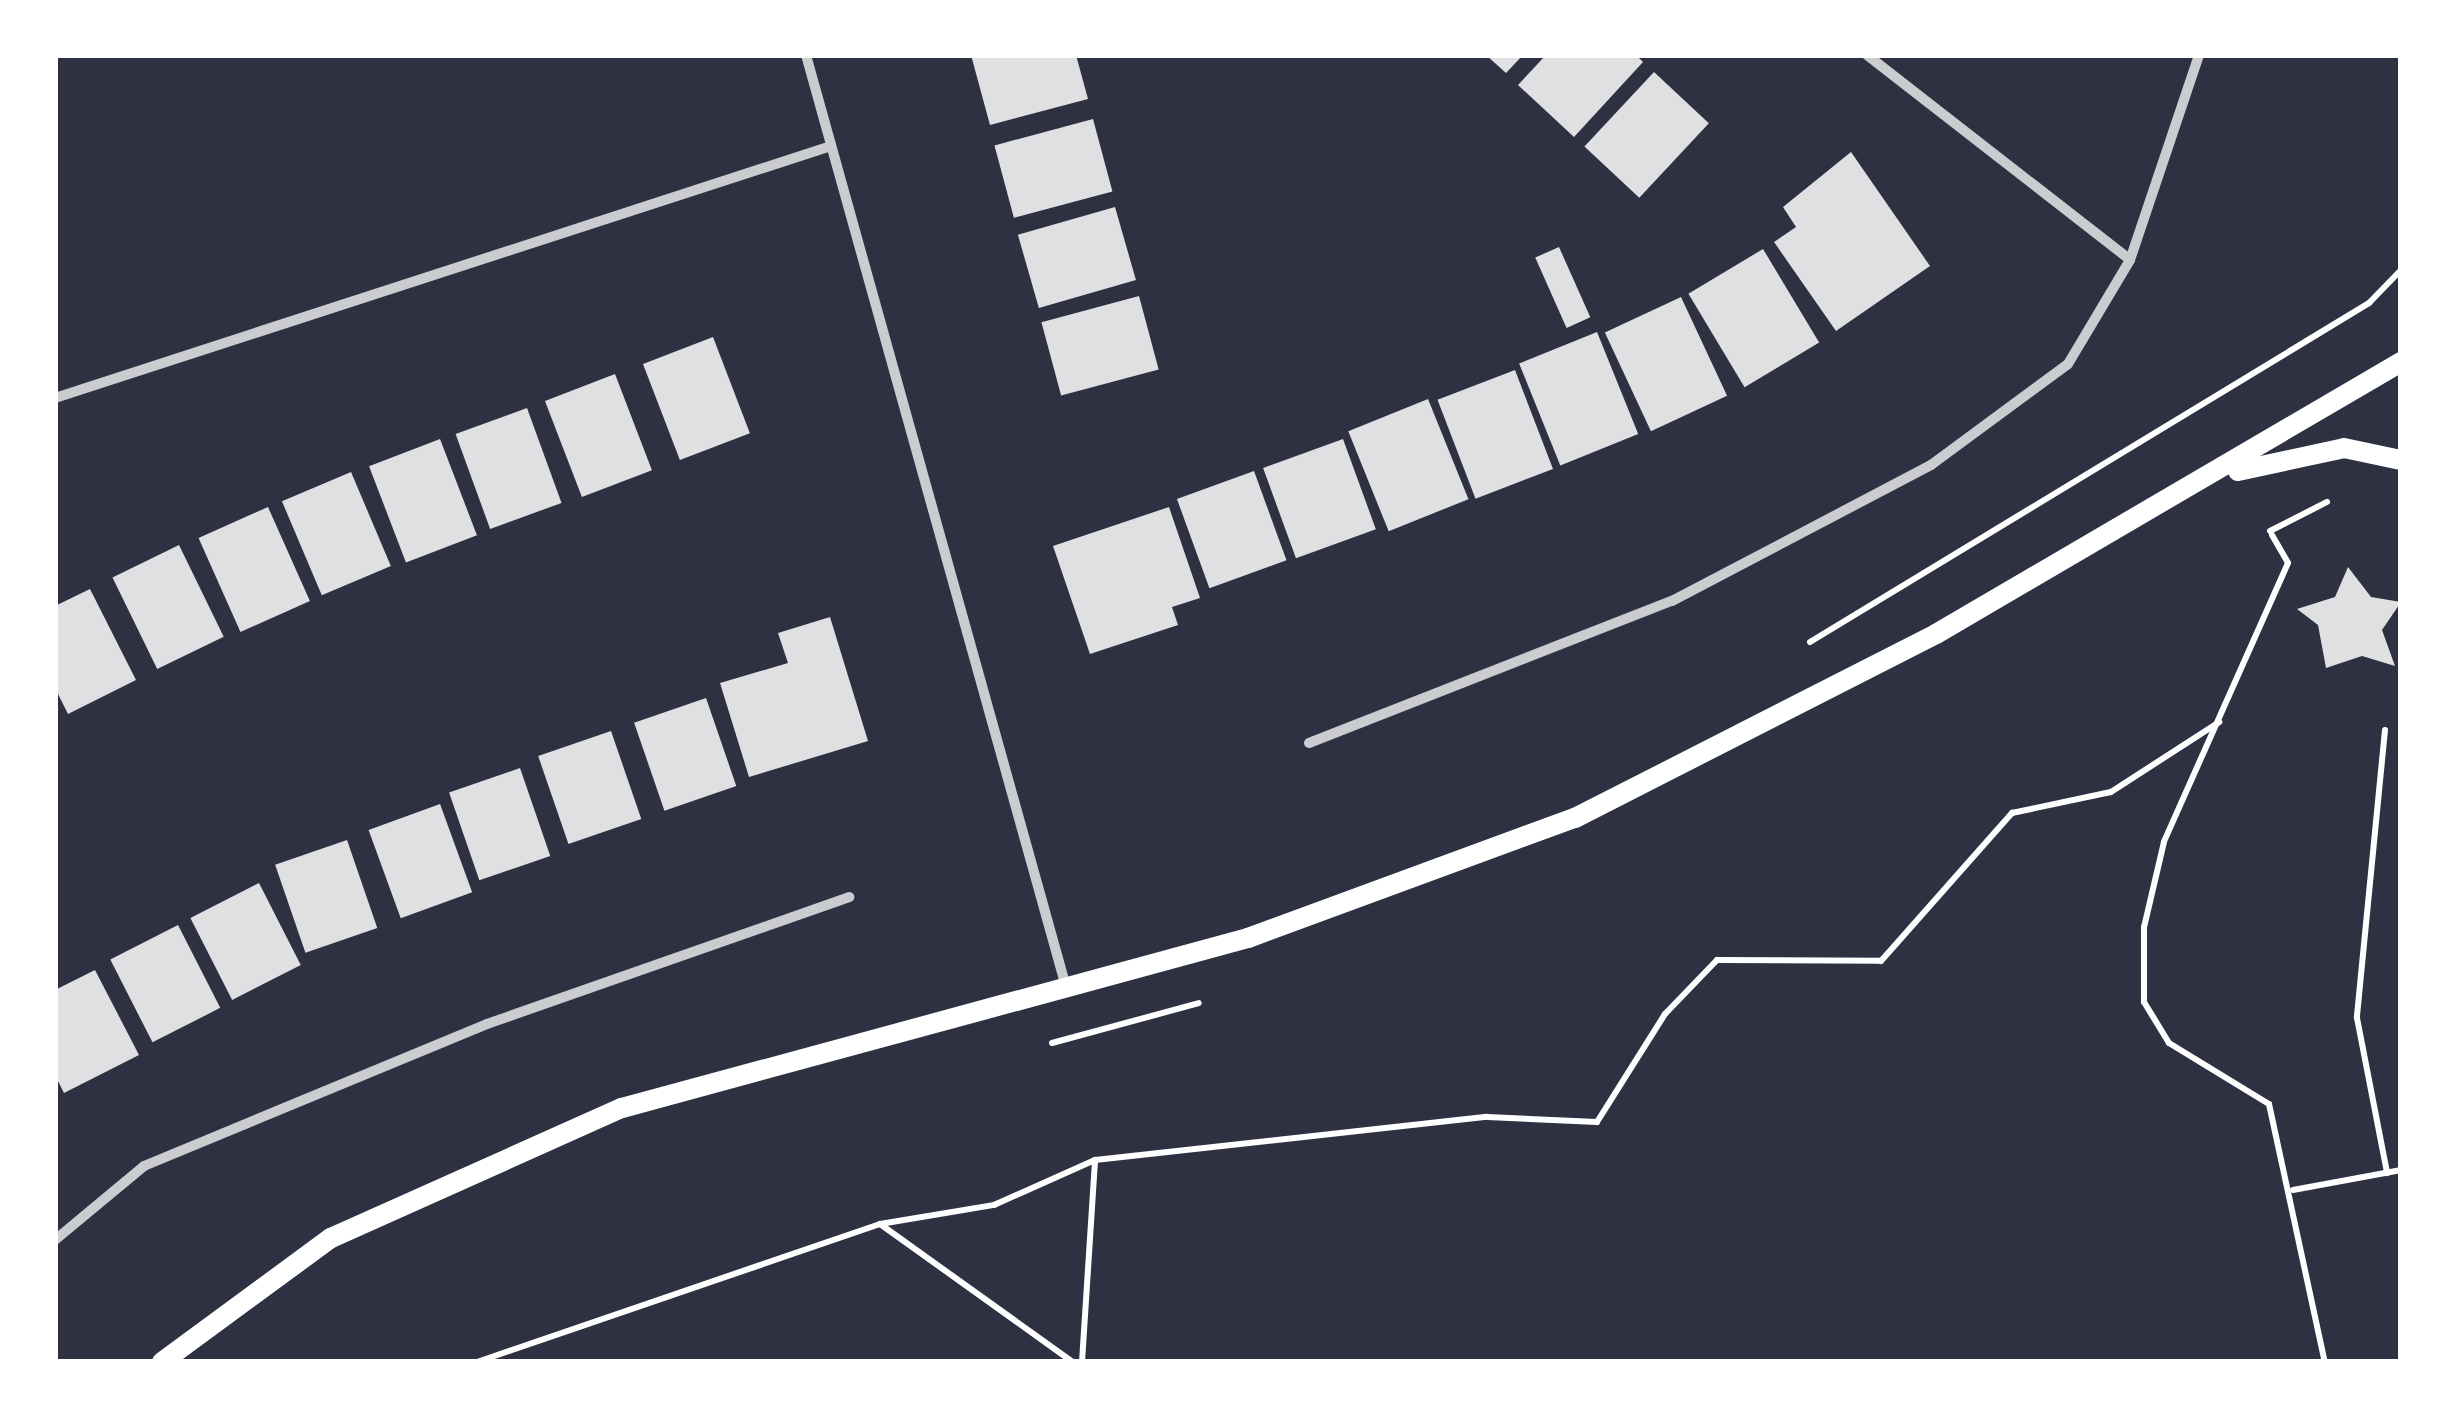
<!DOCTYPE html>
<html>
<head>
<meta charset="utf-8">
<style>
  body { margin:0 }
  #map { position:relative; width:2456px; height:1417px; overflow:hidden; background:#2d3142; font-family:"Golos Text",sans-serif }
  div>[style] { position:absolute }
  .building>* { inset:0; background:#e0e0e3; transform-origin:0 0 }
  .path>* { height:6px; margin:-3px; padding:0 3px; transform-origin:3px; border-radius:3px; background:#fff }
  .minor>* { height:10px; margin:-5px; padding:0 5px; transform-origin:5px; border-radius:5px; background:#caccd0 }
  .secondary>* { height:20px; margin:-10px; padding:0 10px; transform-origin:10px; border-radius:10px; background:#fff }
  span { translate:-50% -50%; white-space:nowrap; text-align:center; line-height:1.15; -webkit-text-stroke:8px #fff; paint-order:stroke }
  .frame { position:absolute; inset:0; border:58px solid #fff; pointer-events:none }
</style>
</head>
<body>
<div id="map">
  <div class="building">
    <div style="clip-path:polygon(971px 55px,1076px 55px,1088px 99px,990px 125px)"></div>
    <div style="clip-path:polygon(1486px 55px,1523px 55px,1506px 73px)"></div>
    <div style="clip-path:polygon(1546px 55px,1636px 55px,1643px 62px,1574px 137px,1518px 85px)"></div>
    <div style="left:1654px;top:72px;width:75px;height:102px;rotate:43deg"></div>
    <div style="left:1093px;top:119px;width:75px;height:102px;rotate:75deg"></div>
    <div style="clip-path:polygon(1851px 152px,1930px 266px,1836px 331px,1774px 242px,1796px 227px,1783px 207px)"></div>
    <div style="left:1115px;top:207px;width:76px;height:101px;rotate:74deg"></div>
    <div style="left:1559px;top:247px;width:77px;height:26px;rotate:66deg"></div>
    <div style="left:1763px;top:249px;width:109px;height:87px;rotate:59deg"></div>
    <div style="left:1139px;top:296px;width:76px;height:101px;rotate:75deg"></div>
    <div style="left:1681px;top:297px;width:109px;height:84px;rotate:65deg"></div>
    <div style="left:1597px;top:332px;width:110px;height:84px;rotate:68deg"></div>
    <div style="left:713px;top:337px;width:103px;height:75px;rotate:69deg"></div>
    <div style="left:1515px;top:370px;width:106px;height:83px;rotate:69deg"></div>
    <div style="left:615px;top:374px;width:103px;height:75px;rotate:69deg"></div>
    <div style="left:1428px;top:399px;width:108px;height:86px;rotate:68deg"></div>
    <div style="left:527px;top:408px;width:101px;height:76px;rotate:70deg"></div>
    <div style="left:440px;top:439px;width:103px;height:76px;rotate:69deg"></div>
    <div style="left:1343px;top:439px;width:96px;height:85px;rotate:70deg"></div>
    <div style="left:1254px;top:471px;width:95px;height:82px;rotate:70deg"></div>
    <div style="left:351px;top:472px;width:102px;height:75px;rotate:67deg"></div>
    <div style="left:268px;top:507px;width:103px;height:76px;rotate:66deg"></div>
    <div style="clip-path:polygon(1169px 507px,1200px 598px,1172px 607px,1178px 625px,1090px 654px,1053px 546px)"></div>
    <div style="left:179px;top:545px;width:102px;height:74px;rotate:64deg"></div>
    <div style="clip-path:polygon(2348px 567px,2371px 597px,2401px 602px,2382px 630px,2395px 666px,2362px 656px,2326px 668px,2318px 625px,2297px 609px,2335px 597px)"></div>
    <div style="clip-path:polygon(90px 589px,136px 680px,68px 714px,55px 688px,55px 606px)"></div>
    <div style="clip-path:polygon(830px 617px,868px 741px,749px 777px,720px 683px,788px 663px,778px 633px)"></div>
    <div style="left:706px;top:698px;width:93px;height:76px;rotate:71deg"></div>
    <div style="left:611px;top:731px;width:93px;height:77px;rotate:71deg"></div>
    <div style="left:520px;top:768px;width:93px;height:75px;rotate:71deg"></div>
    <div style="left:440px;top:804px;width:94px;height:76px;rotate:70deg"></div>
    <div style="left:347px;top:840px;width:93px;height:76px;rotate:71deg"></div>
    <div style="left:259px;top:883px;width:92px;height:77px;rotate:63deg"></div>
    <div style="left:178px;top:925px;width:93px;height:76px;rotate:63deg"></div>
    <div style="clip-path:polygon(95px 970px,139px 1055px,64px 1093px,55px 1075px,55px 990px)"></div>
  </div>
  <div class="path">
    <div style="left:2270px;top:531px;width:64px;rotate:-27deg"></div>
    <div style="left:2272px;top:535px;width:32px;rotate:60deg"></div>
    <div style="left:2288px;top:563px;width:305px;rotate:114deg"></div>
    <div style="left:2164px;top:842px;width:87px;rotate:103.2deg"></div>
    <div style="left:2144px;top:927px;width:75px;rotate:90deg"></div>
    <div style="left:2144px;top:1002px;width:48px;rotate:58.6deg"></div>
    <div style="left:2169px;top:1043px;width:117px;rotate:31.4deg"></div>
    <div style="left:2269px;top:1104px;width:264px;rotate:77.8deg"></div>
    <div style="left:1810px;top:642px;width:654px;rotate:-31.23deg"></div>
    <div style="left:2369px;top:303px;width:46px;rotate:-45.9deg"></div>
    <div style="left:2385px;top:730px;width:289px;rotate:95.6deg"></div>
    <div style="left:2357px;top:1018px;width:158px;rotate:79deg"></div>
    <div style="left:1052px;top:1043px;width:152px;rotate:-15.2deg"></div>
    <div style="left:2293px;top:1190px;width:110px;rotate:-10.5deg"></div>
    <div style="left:880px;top:1224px;width:237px;rotate:35.6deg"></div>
    <div style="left:477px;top:1362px;width:426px;rotate:-18.9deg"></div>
    <div style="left:880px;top:1224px;width:116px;rotate:-9.5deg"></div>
    <div style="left:994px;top:1205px;width:111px;rotate:-24deg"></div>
    <div style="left:1095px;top:1160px;width:394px;rotate:-6.3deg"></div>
    <div style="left:1487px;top:1117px;width:110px;rotate:2.6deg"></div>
    <div style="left:1597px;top:1122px;width:128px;rotate:-57.8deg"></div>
    <div style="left:1665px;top:1014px;width:75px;rotate:-46.1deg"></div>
    <div style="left:1717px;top:960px;width:164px;rotate:0.3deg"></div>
    <div style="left:1881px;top:961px;width:198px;rotate:-48.5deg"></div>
    <div style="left:2012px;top:813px;width:101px;rotate:-12deg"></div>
    <div style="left:2111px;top:792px;width:129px;rotate:-32.9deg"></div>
    <div style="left:1082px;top:1362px;width:202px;rotate:-86.3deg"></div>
  </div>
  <div class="minor">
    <div style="left:806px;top:55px;width:968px;rotate:74.41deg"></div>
    <div style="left:1867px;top:55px;width:333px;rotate:37.9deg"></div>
    <div style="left:55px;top:398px;width:816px;rotate:-17.99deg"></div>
    <div style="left:1309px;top:743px;width:390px;rotate:-21.4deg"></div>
    <div style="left:1672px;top:601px;width:293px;rotate:-27.7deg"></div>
    <div style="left:1931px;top:465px;width:170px;rotate:-36.4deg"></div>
    <div style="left:2068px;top:364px;width:121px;rotate:-59.2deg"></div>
    <div style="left:2130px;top:260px;width:216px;rotate:-71.4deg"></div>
    <div style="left:55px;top:1240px;width:116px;rotate:-39.7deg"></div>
    <div style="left:144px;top:1166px;width:371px;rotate:-22.5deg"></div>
    <div style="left:487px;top:1024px;width:384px;rotate:-19.3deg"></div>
  </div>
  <div class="secondary">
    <div style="left:2238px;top:471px;width:108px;rotate:-12.2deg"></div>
    <div style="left:2344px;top:448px;width:58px;rotate:11.9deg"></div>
    <div style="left:162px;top:1362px;width:210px;rotate:-36.3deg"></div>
    <div style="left:331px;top:1238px;width:319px;rotate:-24.1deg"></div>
    <div style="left:622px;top:1108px;width:649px;rotate:-15.19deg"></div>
    <div style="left:1248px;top:938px;width:348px;rotate:-20.2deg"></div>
    <div style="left:1575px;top:818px;width:405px;rotate:-27deg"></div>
    <div style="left:1936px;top:634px;width:539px;rotate:-30.33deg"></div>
  </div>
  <div class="frame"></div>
</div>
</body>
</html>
